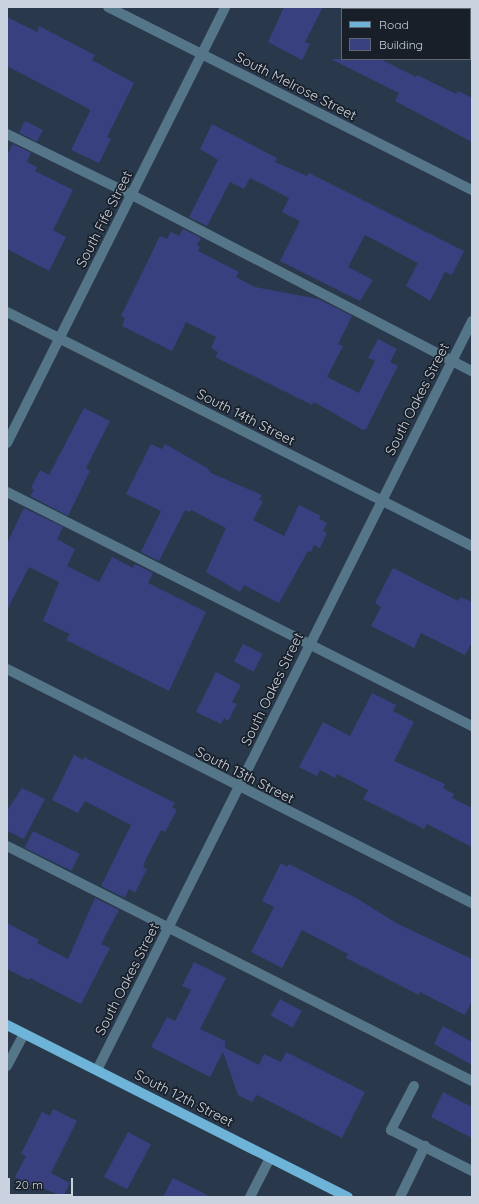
<!DOCTYPE html>
<html>
<head>
<meta charset="utf-8">
<style>
  body { margin:0 }
  #map { position:relative; width:479px; height:1204px; overflow:hidden; background:#29384b; font-family:Quicksand,sans-serif }
  div>[style] { position:absolute }
  .building>* { inset:0; background:#39407f; transform-origin:0 0 }
  .minor>* { height:10px; margin:-5px; padding:0 5px; transform-origin:5px; border-radius:5px; background:#557688 }
  .major>* { height:10px; margin:-5px; padding:0 5px; transform-origin:5px; border-radius:5px; background:#6eb4d9 }
  span { translate:-50% -50%; white-space:nowrap; text-align:center; line-height:1.15; -webkit-text-stroke:3.5px #181f28; paint-order:stroke }
  .street-label { font-size:14px; color:#c9d2de }
  .frame { position:absolute; inset:0; border:8px solid #c9d2de; pointer-events:none }
  .legend { position:absolute; left:341px; top:8px; width:130px; height:52px; box-sizing:border-box; background:#181f28; border:1px solid #5f6771; margin:0; padding:5px 7px; list-style:none; font-size:12px; color:#c9d2de }
  .legend li { display:flex; align-items:center; gap:8px; height:20px }
  .legend b { width:20px; border:1px solid #5f6771 }
  .scale { position:absolute; left:8px; top:1178px; width:65px; height:18px; box-sizing:border-box; border:2px solid #c9d2de; border-top:0; padding-left:5px; font-size:12px; line-height:14px; white-space:nowrap; color:#c9d2de; -webkit-text-stroke:3px #181f28; paint-order:stroke }
</style>
</head>
<body>
<div id="map">
  <div class="building">
    <div style="clip-path:polygon(284px 7px,323px 7px,305px 42px,310px 44px,302px 60px,268px 42px)"></div>
    <div style="clip-path:polygon(7px 17px,37px 32px,39px 26px,95px 55px,92px 60px,134px 83px,107px 137px,111px 139px,99px 163px,71px 150px,90px 111px,89px 109px,7px 66px)"></div>
    <div style="clip-path:polygon(331px 59px,380px 59px,416px 77px,417px 75px,456px 94px,458px 91px,472px 98px,472px 142px,395px 101px,399px 93px)"></div>
    <div style="left:25px;top:121px;width:20px;height:13px;rotate:27deg"></div>
    <div style="clip-path:polygon(212px 124px,277px 158px,275px 162px,307px 176px,309px 173px,464px 251px,452px 275px,445px 272px,430px 301px,406px 286px,418px 263px,365px 235px,348px 267px,373px 280px,360px 301px,280px 261px,300px 221px,282px 212px,289px 198px,250px 178px,244px 189px,230px 182px,207px 226px,189px 217px,218px 160px,200px 149px)"></div>
    <div style="clip-path:polygon(13px 144px,31px 153px,27px 162px,37px 167px,35px 171px,73px 190px,53px 230px,66px 237px,49px 271px,7px 249px,7px 155px)"></div>
    <div style="clip-path:polygon(183px 229px,201px 238px,197px 245px,200px 247px,198px 251px,239px 272px,236px 277px,255px 287px,318px 299px,352px 316px,338px 344px,343px 346px,327px 377px,359px 393px,375px 361px,368px 358px,378px 339px,397px 349px,390px 362px,398px 366px,366px 429px,363px 430px,314px 402px,312px 405px,215px 357px,218px 352px,211px 348px,216px 337px,186px 322px,172px 351px,122px 326px,125px 318px,121px 316px,160px 236px,167px 239px,171px 232px,179px 236px)"></div>
    <div style="clip-path:polygon(84px 408px,110px 421px,86px 468px,90px 471px,68px 516px,30px 496px,34px 490px,31px 488px,40px 470px,49px 475px)"></div>
    <div style="clip-path:polygon(151px 444px,162px 449px,165px 444px,207px 468px,211px 473px,262px 495px,259px 500px,263px 501px,253px 520px,284px 536px,299px 505px,321px 516px,319px 519px,327px 523px,323px 531px,327px 533px,320px 548px,314px 545px,311px 552px,308px 551px,279px 603px,244px 585px,240px 592px,206px 572px,226px 528px,191px 510px,190px 512px,185px 510px,159px 561px,141px 552px,161px 511px,126px 494px)"></div>
    <div style="clip-path:polygon(24px 508px,63px 527px,57px 539px,75px 549px,67px 566px,99px 582px,112px 557px,133px 568px,135px 564px,153px 573px,148px 583px,206px 612px,169px 691px,66px 640px,70px 634px,43px 621px,59px 582px,29px 567px,7px 610px,7px 543px)"></div>
    <div style="clip-path:polygon(393px 568px,458px 601px,460px 597px,472px 602px,472px 642px,465px 655px,421px 633px,414px 648px,371px 626px,381px 607px,375px 603px)"></div>
    <div style="left:243px;top:644px;width:22px;height:20px;rotate:27deg"></div>
    <div style="clip-path:polygon(216px 672px,241px 685px,232px 702px,237px 704px,228px 721px,224px 718px,221px 724px,196px 712px)"></div>
    <div style="clip-path:polygon(372px 693px,396px 705px,393px 711px,414px 722px,394px 761px,445px 784px,443px 788px,454px 794px,452px 798px,472px 808px,472px 847px,427px 824px,424px 829px,363px 799px,368px 790px,337px 774px,335px 778px,320px 770px,317px 776px,299px 767px,323px 722px,350px 736px)"></div>
    <div style="clip-path:polygon(74px 755px,83px 760px,84px 757px,175px 803px,172px 807px,177px 810px,165px 832px,161px 830px,145px 861px,143px 868px,147px 869px,135px 893px,129px 889px,125px 898px,101px 886px,131px 825px,85px 801px,78px 813px,52px 800px)"></div>
    <div style="clip-path:polygon(22px 788px,45px 799px,24px 839px,7px 831px,7px 811px)"></div>
    <div style="left:33px;top:831px;width:52px;height:19px;rotate:26deg"></div>
    <div style="clip-path:polygon(281px 863px,287px 867px,289px 864px,358px 899px,396px 923px,472px 959px,472px 1001px,465px 1015px,420px 992px,419px 995px,346px 958px,348px 954px,302px 930px,282px 968px,251px 952px,274px 907px,262px 901px)"></div>
    <div style="clip-path:polygon(95px 898px,119px 910px,101px 944px,110px 948px,81px 1004px,30px 978px,29px 980px,7px 969px,7px 923px,39px 940px,37px 943px,68px 959px)"></div>
    <div style="clip-path:polygon(194px 962px,226px 978px,200px 1029px,225px 1041px,225px 1048px,259px 1065px,264px 1054px,281px 1062px,286px 1052px,365px 1092px,342px 1138px,257px 1095px,252px 1102px,238px 1095px,223px 1052px,210px 1077px,151px 1047px,167px 1017px,175px 1021px,191px 990px,182px 986px)"></div>
    <div style="left:280px;top:999px;width:25px;height:19px;rotate:29deg"></div>
    <div style="clip-path:polygon(443px 1026px,472px 1042px,472px 1065px,434px 1044px)"></div>
    <div style="clip-path:polygon(443px 1092px,472px 1107px,472px 1138px,431px 1117px)"></div>
    <div style="clip-path:polygon(53px 1109px,77px 1121px,51px 1173px,70px 1183px,63px 1197px,43px 1188px,42px 1191px,15px 1177px,26px 1156px,21px 1154px,42px 1112px,50px 1116px)"></div>
    <div style="left:128px;top:1132px;width:26px;height:51px;rotate:28deg"></div>
    <div style="clip-path:polygon(173px 1178px,211px 1197px,163px 1197px)"></div>
  </div>
  <div class="minor">
    <div style="left:108px;top:7px;width:407px;rotate:26.7deg"></div>
    <div style="left:461px;top:7px;width:4px;rotate:27deg"></div>
    <div style="left:7px;top:134px;width:139px;rotate:26deg"></div>
    <div style="left:132px;top:195px;width:383px;rotate:27.4deg"></div>
    <div style="left:7px;top:312px;width:521px;rotate:26.71deg"></div>
    <div style="left:7px;top:443px;width:487px;rotate:-63.4deg"></div>
    <div style="left:7px;top:492px;width:521px;rotate:26.71deg"></div>
    <div style="left:7px;top:669px;width:521px;rotate:26.71deg"></div>
    <div style="left:7px;top:846px;width:521px;rotate:26.81deg"></div>
    <div style="left:7px;top:1066px;width:36px;rotate:-62deg"></div>
    <div style="left:97px;top:1070px;width:838px;rotate:-63.4deg"></div>
    <div style="left:414px;top:1086px;width:50px;rotate:117.6deg"></div>
    <div style="left:391px;top:1130px;width:91px;rotate:26.8deg"></div>
    <div style="left:250px;top:1197px;width:44px;rotate:-62.9deg"></div>
    <div style="left:400px;top:1197px;width:57px;rotate:-63.9deg"></div>
  </div>
  <div class="major">
    <div style="left:7px;top:1025px;width:382px;rotate:26.8deg"></div>
  </div>
  <div class="street-label">
    <span style="left:296px;top:86px;rotate:27deg">South Melrose Street</span>
    <span style="left:104px;top:219px;rotate:-63deg">South Fife Street</span>
    <span style="left:417px;top:399px;rotate:-63deg">South Oakes Street</span>
    <span style="left:246px;top:417px;rotate:27deg">South 14th Street</span>
    <span style="left:272px;top:689px;rotate:-64deg">South Oakes Street</span>
    <span style="left:245px;top:775px;rotate:27deg">South 13th Street</span>
    <span style="left:127px;top:979px;rotate:-63deg">South Oakes Street</span>
    <span style="left:184px;top:1098px;rotate:27deg">South 12th Street</span>
  </div>
  <div class="frame"></div>
  <ul class="legend">
  <li><b style="height:5px;background:#6eb4d9"></b>Road</li>
  <li><b style="height:11px;background:#39407f"></b>Building</li>
  </ul>
  <div class="scale">20 m</div>
</div>
</body>
</html>
